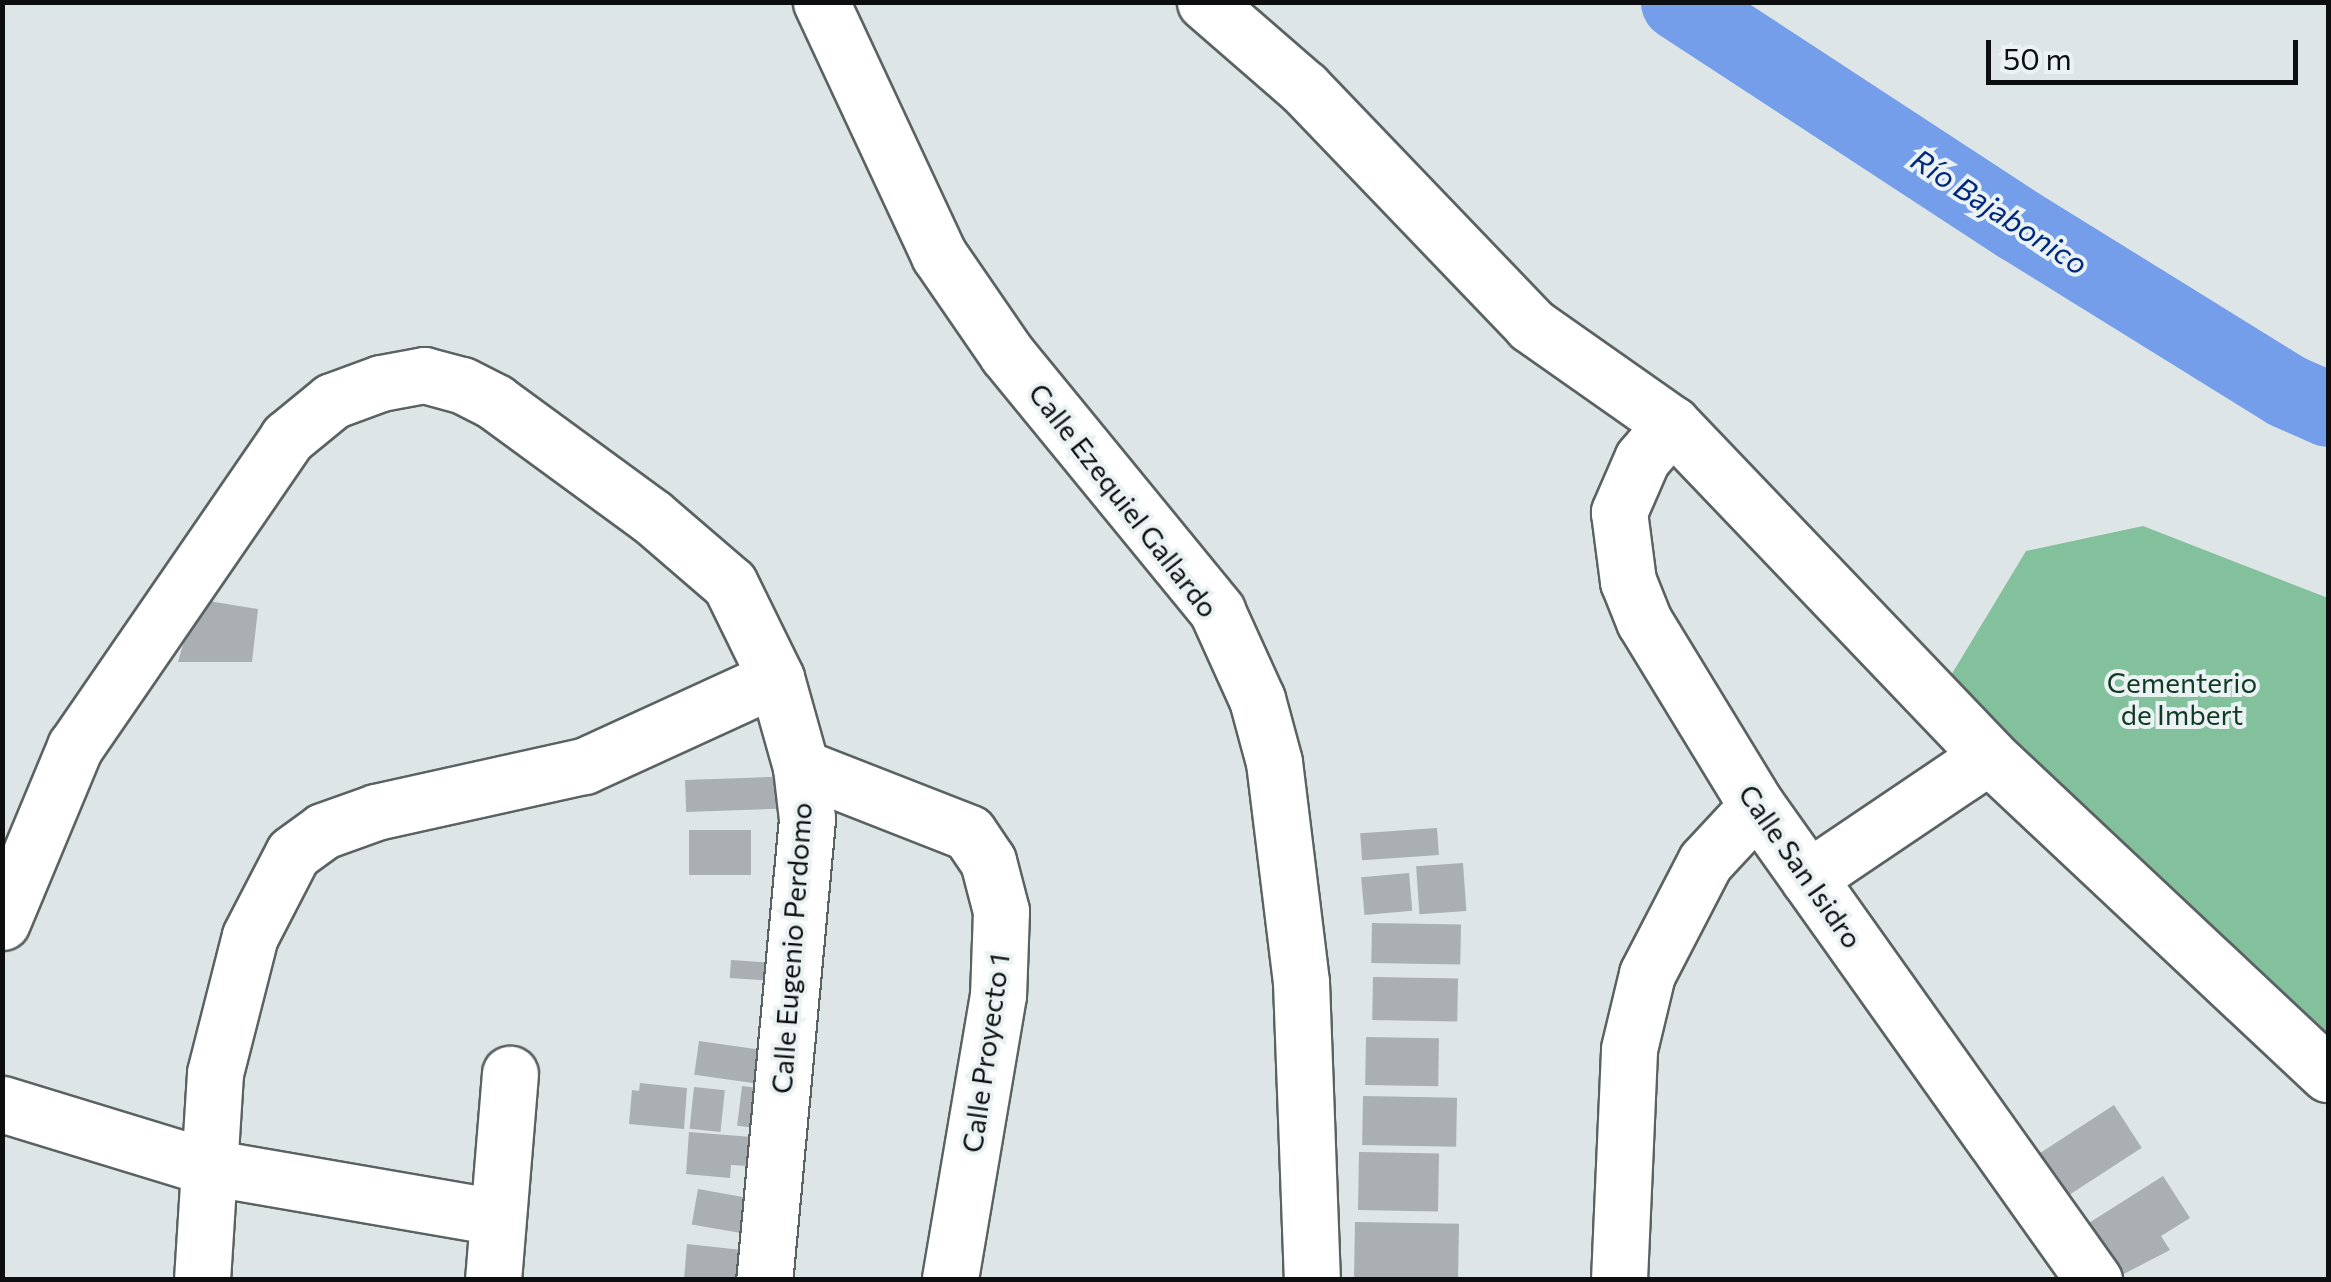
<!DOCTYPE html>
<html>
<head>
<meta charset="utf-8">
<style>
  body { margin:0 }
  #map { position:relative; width:2331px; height:1282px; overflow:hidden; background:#dde5e7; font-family:Commissioner,sans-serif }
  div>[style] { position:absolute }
  .green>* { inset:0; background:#83c19c }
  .river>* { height:75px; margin:-37.5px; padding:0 37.5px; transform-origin:37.5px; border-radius:37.5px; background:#749eea }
  .building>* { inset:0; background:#a9afb3; transform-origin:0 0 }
  .roads { filter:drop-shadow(2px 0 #5b6263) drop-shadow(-2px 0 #5b6263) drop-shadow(0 2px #5b6263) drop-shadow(0 -2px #5b6263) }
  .minor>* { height:55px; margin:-27.5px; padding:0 27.5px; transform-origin:27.5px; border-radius:27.5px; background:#fff }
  span { translate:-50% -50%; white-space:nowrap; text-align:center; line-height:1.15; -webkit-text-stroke:8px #eaf2f4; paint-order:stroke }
  .street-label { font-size:28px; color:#0c0e0f }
  .park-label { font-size:28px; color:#103a24 }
  .water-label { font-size:30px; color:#00287e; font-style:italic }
  .frame { position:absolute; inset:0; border:5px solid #0c0e0f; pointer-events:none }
  .scale { position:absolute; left:1986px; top:40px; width:312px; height:45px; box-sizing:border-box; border:5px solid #0c0e0f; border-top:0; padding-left:12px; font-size:30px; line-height:35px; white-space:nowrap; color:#0c0e0f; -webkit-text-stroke:8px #eaf2f4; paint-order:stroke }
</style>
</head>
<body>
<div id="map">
  <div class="green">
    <div style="clip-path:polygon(2143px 526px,2328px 598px,2328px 1039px,1947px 682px,2026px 551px)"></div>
  </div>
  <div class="river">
    <div style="left:1678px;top:2px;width:407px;rotate:33.2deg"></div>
    <div style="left:2019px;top:225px;width:315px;rotate:31.8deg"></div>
    <div style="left:2287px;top:391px;width:45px;rotate:23.7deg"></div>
  </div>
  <div class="building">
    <div style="clip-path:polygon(196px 599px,258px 609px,252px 662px,178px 662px)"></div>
    <div style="left:798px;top:776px;width:32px;height:113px;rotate:88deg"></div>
    <div style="left:1437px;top:828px;width:27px;height:77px;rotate:86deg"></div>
    <div style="left:689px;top:830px;width:62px;height:45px"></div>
    <div style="left:1463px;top:863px;width:48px;height:47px;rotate:86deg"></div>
    <div style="left:1409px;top:873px;width:38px;height:48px;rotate:85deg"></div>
    <div style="left:1372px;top:923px;width:89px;height:40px;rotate:1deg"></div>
    <div style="left:731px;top:960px;width:51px;height:18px;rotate:4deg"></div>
    <div style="left:1373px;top:977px;width:85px;height:43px;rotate:1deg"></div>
    <div style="left:1366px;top:1037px;width:73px;height:48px;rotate:1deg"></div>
    <div style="left:699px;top:1041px;width:68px;height:34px;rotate:8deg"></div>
    <div style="clip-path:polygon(640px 1083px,687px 1088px,684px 1129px,629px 1124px,632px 1090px,639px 1091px)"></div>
    <div style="left:742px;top:1086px;width:34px;height:40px;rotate:7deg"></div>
    <div style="left:694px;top:1087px;width:31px;height:42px;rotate:6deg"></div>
    <div style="left:1363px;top:1096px;width:94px;height:49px;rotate:1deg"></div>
    <div style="left:2114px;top:1105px;width:51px;height:106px;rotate:57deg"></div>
    <div style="clip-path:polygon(689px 1132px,752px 1137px,750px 1166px,731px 1165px,730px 1178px,686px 1174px)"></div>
    <div style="left:1359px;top:1152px;width:80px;height:58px;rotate:1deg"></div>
    <div style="clip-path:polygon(2163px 1176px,2190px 1218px,2161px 1236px,2170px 1250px,2114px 1279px,2081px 1228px)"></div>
    <div style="left:698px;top:1189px;width:60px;height:36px;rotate:10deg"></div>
    <div style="left:1355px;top:1222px;width:104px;height:57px;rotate:1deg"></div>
    <div style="clip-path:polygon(687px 1244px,751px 1251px,748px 1279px,684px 1279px)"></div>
  </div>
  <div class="roads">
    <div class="minor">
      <div style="left:821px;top:2px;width:279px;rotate:65deg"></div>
      <div style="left:939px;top:255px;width:120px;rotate:55.5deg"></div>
      <div style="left:1007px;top:354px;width:332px;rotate:50.7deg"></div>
      <div style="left:1217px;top:611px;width:97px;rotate:65.6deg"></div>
      <div style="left:1257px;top:699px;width:65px;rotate:74.9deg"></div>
      <div style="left:1274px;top:762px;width:222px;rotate:83deg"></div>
      <div style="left:1301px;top:982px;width:298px;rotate:87.9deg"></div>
      <div style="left:1205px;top:2px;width:131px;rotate:41deg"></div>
      <div style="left:1304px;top:88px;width:328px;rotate:46.2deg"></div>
      <div style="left:1531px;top:325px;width:172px;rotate:35.1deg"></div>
      <div style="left:1672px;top:424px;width:459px;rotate:46.3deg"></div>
      <div style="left:1989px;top:756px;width:465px;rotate:43.2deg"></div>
      <div style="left:1672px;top:424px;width:46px;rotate:130.6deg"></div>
      <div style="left:1642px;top:459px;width:58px;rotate:113.5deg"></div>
      <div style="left:1619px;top:512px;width:70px;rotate:82.6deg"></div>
      <div style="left:1628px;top:581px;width:43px;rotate:68.2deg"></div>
      <div style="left:1644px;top:621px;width:217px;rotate:58.6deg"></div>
      <div style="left:1757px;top:806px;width:582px;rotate:54.59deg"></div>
      <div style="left:801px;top:767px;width:180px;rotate:21.4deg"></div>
      <div style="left:969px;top:833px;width:34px;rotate:56deg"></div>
      <div style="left:988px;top:861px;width:52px;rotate:75.4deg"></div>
      <div style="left:1001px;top:911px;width:84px;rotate:92deg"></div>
      <div style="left:998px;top:995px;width:289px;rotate:99.6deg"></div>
      <div style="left:1808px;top:878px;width:218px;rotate:-34deg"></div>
      <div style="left:2px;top:922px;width:190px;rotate:-67.4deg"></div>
      <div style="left:75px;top:747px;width:375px;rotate:-55.5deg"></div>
      <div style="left:287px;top:438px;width:58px;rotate:-39.4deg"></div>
      <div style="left:332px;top:401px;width:52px;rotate:-20.2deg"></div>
      <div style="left:381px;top:383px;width:44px;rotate:-10.5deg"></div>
      <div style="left:424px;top:375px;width:39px;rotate:15deg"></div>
      <div style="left:462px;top:385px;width:37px;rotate:27deg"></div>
      <div style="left:495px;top:402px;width:193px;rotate:36.2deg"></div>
      <div style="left:651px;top:516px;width:104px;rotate:40.7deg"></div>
      <div style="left:730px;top:584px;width:105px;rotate:63.9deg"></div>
      <div style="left:776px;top:678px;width:92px;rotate:74.3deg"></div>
      <div style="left:801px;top:767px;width:52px;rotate:83.4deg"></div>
      <div style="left:807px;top:819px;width:463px;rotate:95.3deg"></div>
      <div style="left:2px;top:1104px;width:215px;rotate:17deg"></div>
      <div style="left:208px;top:1167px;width:293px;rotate:9.8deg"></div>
      <div style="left:202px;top:1280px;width:207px;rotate:-86.4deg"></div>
      <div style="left:215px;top:1073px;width:141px;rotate:-75.7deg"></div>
      <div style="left:250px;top:936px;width:93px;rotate:-62.6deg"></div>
      <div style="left:293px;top:853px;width:37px;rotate:-36deg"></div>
      <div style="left:323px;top:831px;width:56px;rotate:-19.7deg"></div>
      <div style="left:376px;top:812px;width:213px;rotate:-12.5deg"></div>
      <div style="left:584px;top:766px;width:211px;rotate:-24.6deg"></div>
      <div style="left:493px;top:1280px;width:207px;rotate:-85.3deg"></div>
      <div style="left:1619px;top:1280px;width:231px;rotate:-87.5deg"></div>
      <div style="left:1629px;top:1049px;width:77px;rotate:-76.5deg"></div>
      <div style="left:1647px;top:974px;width:126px;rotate:-62.6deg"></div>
      <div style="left:1705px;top:862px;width:76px;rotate:-47.1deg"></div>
    </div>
  </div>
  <div class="street-label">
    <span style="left:1124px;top:500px;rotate:52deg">Calle Ezequiel Gallardo</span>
    <span style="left:1801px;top:866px;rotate:55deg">Calle San Isidro</span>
    <span style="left:791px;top:948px;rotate:-86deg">Calle Eugenio Perdomo</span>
    <span style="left:985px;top:1053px;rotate:-82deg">Calle Proyecto 1</span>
  </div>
  <div class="park-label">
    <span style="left:2182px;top:698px">Cementerio<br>de Imbert</span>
  </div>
  <div class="water-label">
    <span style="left:2000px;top:211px;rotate:33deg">Río Bajabonico</span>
  </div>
  <div class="frame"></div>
  <div class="scale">50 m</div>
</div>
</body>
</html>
